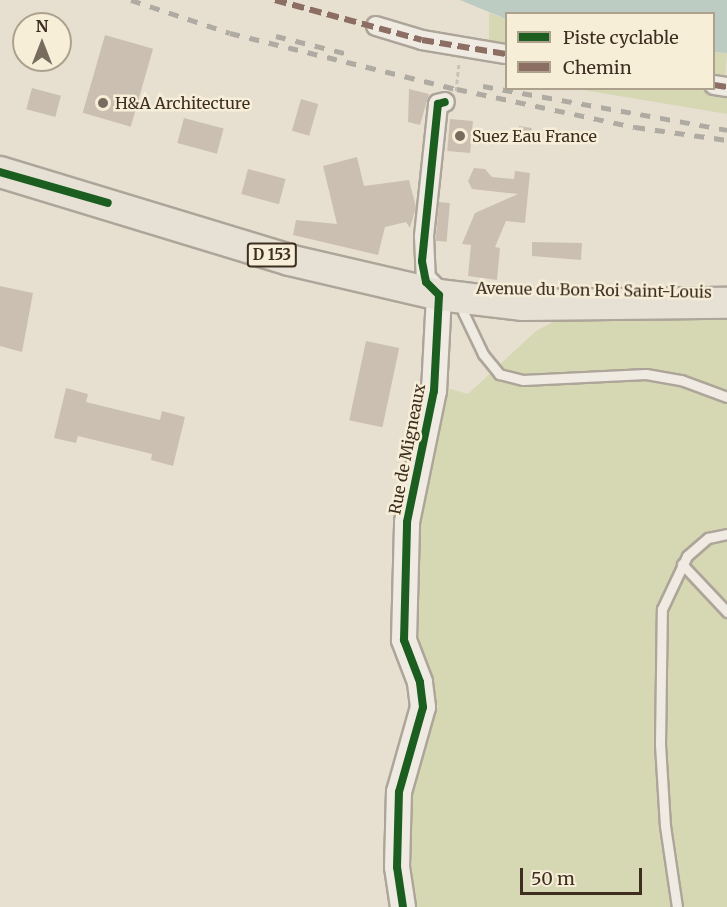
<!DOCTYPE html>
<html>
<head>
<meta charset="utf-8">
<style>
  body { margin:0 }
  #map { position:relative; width:727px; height:907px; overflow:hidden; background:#e7e0d1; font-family:Merriweather,serif }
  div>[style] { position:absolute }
  .green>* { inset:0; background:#d6d7b3; transform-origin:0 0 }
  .water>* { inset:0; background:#bcccc2 }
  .building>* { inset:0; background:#cbbfb2; transform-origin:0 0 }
  .path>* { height:3px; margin-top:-1.5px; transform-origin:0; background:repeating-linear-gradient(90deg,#c8c2b9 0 4.5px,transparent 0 7.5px) }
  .roads { filter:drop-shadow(2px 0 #ada599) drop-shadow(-2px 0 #ada599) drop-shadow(0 2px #ada599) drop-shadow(0 -2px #ada599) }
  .service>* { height:9px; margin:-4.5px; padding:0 4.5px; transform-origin:4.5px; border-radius:4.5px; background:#efebe3 }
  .minor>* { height:18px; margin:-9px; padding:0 9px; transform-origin:9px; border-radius:9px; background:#efebe3 }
  .tertiary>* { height:24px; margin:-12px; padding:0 12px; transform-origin:12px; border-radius:12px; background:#efebe3 }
  .primary>* { height:30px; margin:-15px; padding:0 15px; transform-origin:15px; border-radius:15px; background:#e6e1d4 }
  .rail>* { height:4.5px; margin-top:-2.25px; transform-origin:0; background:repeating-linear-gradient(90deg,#afaaa2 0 10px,transparent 0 20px) }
  .quiet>* { height:6px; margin-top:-3px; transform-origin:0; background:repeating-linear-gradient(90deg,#8d6e63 0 12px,transparent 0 18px) }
  .cycleway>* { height:8px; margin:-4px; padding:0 4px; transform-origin:4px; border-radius:4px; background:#1b5e20 }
  .dots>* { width:16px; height:16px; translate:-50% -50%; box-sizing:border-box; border:3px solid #f7eed8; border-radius:50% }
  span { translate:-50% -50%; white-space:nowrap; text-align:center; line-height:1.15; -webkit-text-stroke:5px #f7eed8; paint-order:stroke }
  .shield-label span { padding:2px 4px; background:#f7eed8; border:2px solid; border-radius:4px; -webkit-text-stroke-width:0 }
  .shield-label { font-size:15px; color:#3d2e20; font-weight:700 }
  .poi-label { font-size:16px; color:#3d2e20 }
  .left { translate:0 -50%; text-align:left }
  .street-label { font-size:16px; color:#3d2e20 }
  .legend { position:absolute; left:505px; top:12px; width:210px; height:78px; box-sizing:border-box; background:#f7eed8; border:2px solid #ada18e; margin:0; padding:8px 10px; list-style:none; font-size:18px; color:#3d2e20 }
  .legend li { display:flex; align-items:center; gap:12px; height:30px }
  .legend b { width:30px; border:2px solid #ada18e }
  .north { position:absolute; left:12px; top:12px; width:60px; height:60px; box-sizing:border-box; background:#f7eed8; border:2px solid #ada18e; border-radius:50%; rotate:0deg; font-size:16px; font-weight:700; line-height:24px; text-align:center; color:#3d2e20 }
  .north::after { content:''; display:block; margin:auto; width:21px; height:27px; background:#786c5e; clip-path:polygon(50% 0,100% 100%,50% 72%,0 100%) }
  .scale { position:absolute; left:520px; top:868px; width:122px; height:27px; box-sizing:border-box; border:3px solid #3d2e20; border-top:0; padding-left:8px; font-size:18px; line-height:21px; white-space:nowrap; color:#3d2e20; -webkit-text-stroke:4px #f7eed8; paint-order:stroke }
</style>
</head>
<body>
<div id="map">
  <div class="green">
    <div style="clip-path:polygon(489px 13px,506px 19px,506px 46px,489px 44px)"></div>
    <div style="left:714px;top:52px;width:13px;height:26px;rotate:4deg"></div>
    <div style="clip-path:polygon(700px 88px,727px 92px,727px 114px,577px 89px)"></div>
    <div style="clip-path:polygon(564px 316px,727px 316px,727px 907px,415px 907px,408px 816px,418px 747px,423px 747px,438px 706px,411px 632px,418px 501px,443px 387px,468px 394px,536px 331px)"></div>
  </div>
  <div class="water">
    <div style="clip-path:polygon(460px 0,727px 0,727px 53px,714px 52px,714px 14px,506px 14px,506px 19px)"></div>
  </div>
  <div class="building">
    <div style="left:105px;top:35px;width:50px;height:81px;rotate:16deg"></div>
    <div style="left:32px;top:88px;width:30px;height:22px;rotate:15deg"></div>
    <div style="clip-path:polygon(409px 89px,429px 94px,420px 125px,408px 122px)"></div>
    <div style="left:301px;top:99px;width:18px;height:33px;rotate:16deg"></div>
    <div style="left:184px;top:118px;width:41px;height:26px;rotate:15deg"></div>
    <div style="left:450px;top:119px;width:23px;height:32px;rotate:5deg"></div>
    <div style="left:519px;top:126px;width:13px;height:15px;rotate:9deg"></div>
    <div style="clip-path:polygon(357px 157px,364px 186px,409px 180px,416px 207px,410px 228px,406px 222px,385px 227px,378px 255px,293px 235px,296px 220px,337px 224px,323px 166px)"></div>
    <div style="clip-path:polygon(474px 168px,485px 169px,492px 177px,514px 179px,515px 171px,530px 173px,525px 223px,506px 221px,495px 247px,500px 248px,497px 280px,468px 276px,471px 245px,462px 244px,475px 213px,518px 194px,472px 189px,468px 181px)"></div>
    <div style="left:248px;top:169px;width:39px;height:26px;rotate:15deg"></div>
    <div style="left:439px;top:202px;width:11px;height:39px;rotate:5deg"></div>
    <div style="clip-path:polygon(532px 242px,582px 243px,581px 260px,532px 256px)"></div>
    <div style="clip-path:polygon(0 286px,33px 293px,22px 352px,0 346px)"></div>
    <div style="left:366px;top:341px;width:34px;height:81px;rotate:12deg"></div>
    <div style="clip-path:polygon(66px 388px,88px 394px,86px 402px,131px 413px,160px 420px,162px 411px,185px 417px,173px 466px,151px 460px,152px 454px,78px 436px,76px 443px,54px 438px)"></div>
  </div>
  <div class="path">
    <div style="left:456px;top:91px;width:28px;rotate:-84deg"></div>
  </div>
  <div class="roads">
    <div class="service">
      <div style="left:463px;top:312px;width:47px;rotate:64.5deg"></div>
      <div style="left:483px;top:354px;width:26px;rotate:51deg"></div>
      <div style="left:499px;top:374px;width:25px;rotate:14deg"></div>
      <div style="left:523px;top:380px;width:123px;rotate:-2.8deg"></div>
      <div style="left:646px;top:374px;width:36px;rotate:10deg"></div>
      <div style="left:681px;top:380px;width:49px;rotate:20.3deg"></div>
      <div style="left:682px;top:564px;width:66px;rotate:46.8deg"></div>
      <div style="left:677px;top:907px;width:82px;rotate:-98.4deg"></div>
      <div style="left:665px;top:826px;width:82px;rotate:-93.5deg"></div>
      <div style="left:660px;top:744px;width:135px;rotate:-89.2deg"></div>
      <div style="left:662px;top:609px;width:59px;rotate:-64.7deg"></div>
      <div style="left:687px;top:556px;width:28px;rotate:-41deg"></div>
      <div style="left:708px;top:538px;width:19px;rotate:-12deg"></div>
    </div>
    <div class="minor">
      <div style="left:376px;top:26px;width:48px;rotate:16.9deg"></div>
      <div style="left:422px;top:40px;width:85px;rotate:9.5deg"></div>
      <div style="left:714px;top:85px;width:13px;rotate:9deg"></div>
      <div style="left:426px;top:282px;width:46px;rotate:-92.5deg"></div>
      <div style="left:424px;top:236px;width:133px;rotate:-83.9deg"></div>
      <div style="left:438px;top:104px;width:7px;rotate:-16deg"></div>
    </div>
    <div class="tertiary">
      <div style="left:403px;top:907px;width:40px;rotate:-98.5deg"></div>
      <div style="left:397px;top:867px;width:75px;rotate:-88.5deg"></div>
      <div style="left:399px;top:792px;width:88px;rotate:-74.2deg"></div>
      <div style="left:423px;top:707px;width:25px;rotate:-97deg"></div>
      <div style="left:420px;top:682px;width:45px;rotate:-110.9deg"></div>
      <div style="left:404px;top:640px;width:118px;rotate:-88.5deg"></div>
      <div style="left:407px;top:522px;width:134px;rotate:-78.4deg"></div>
      <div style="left:434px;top:391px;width:96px;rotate:-87deg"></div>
      <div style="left:439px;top:295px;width:17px;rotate:-135deg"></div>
    </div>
    <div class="primary">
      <div style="left:0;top:172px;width:302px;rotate:16.9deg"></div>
      <div style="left:289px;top:260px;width:154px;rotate:13.1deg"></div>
      <div style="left:439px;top:295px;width:85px;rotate:6.8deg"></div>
      <div style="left:523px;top:305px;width:204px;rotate:-0.6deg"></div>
    </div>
  </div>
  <div class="rail">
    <div style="left:131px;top:0;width:104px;rotate:18.4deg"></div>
    <div style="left:230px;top:33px;width:234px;rotate:13.9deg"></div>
    <div style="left:457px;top:89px;width:182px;rotate:12.1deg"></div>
    <div style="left:635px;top:127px;width:93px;rotate:8deg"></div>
    <div style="left:276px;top:36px;width:78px;rotate:14deg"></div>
    <div style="left:483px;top:86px;width:248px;rotate:10.2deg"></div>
  </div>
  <div class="quiet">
    <div style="left:275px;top:0;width:152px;rotate:15.2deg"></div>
    <div style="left:422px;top:40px;width:85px;rotate:9.5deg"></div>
    <div style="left:714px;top:85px;width:13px;rotate:9deg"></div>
  </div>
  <div class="cycleway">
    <div style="left:0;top:172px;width:112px;rotate:16deg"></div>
    <div style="left:403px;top:907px;width:40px;rotate:-98.5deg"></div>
    <div style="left:397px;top:867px;width:75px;rotate:-88.5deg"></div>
    <div style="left:399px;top:792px;width:88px;rotate:-74.2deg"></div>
    <div style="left:423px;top:707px;width:25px;rotate:-97deg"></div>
    <div style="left:420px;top:682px;width:45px;rotate:-110.9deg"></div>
    <div style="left:404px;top:640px;width:118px;rotate:-88.5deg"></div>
    <div style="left:407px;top:522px;width:134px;rotate:-78.4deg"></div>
    <div style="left:434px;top:391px;width:96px;rotate:-87deg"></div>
    <div style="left:439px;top:295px;width:18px;rotate:-135deg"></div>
    <div style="left:426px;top:282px;width:21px;rotate:-101deg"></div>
    <div style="left:422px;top:261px;width:158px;rotate:-84.2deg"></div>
    <div style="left:438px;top:104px;width:7px;rotate:-16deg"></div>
  </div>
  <div class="dots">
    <div style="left:103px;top:103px;background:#786c5e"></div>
    <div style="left:460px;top:136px;background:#786c5e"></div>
  </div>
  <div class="shield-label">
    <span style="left:272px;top:255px">D 153</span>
  </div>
  <div class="poi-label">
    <span class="left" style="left:115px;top:103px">H&amp;A Architecture</span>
    <span class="left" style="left:472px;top:136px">Suez Eau France</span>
  </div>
  <div class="street-label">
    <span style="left:594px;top:290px;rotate:1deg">Avenue du Bon Roi Saint-Louis</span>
    <span style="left:407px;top:449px;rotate:-79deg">Rue de Migneaux</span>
  </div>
  <ul class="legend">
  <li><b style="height:8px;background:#1b5e20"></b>Piste cyclable</li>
  <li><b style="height:8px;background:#8d6e63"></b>Chemin</li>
  </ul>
  <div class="north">N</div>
  <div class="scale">50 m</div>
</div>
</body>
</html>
